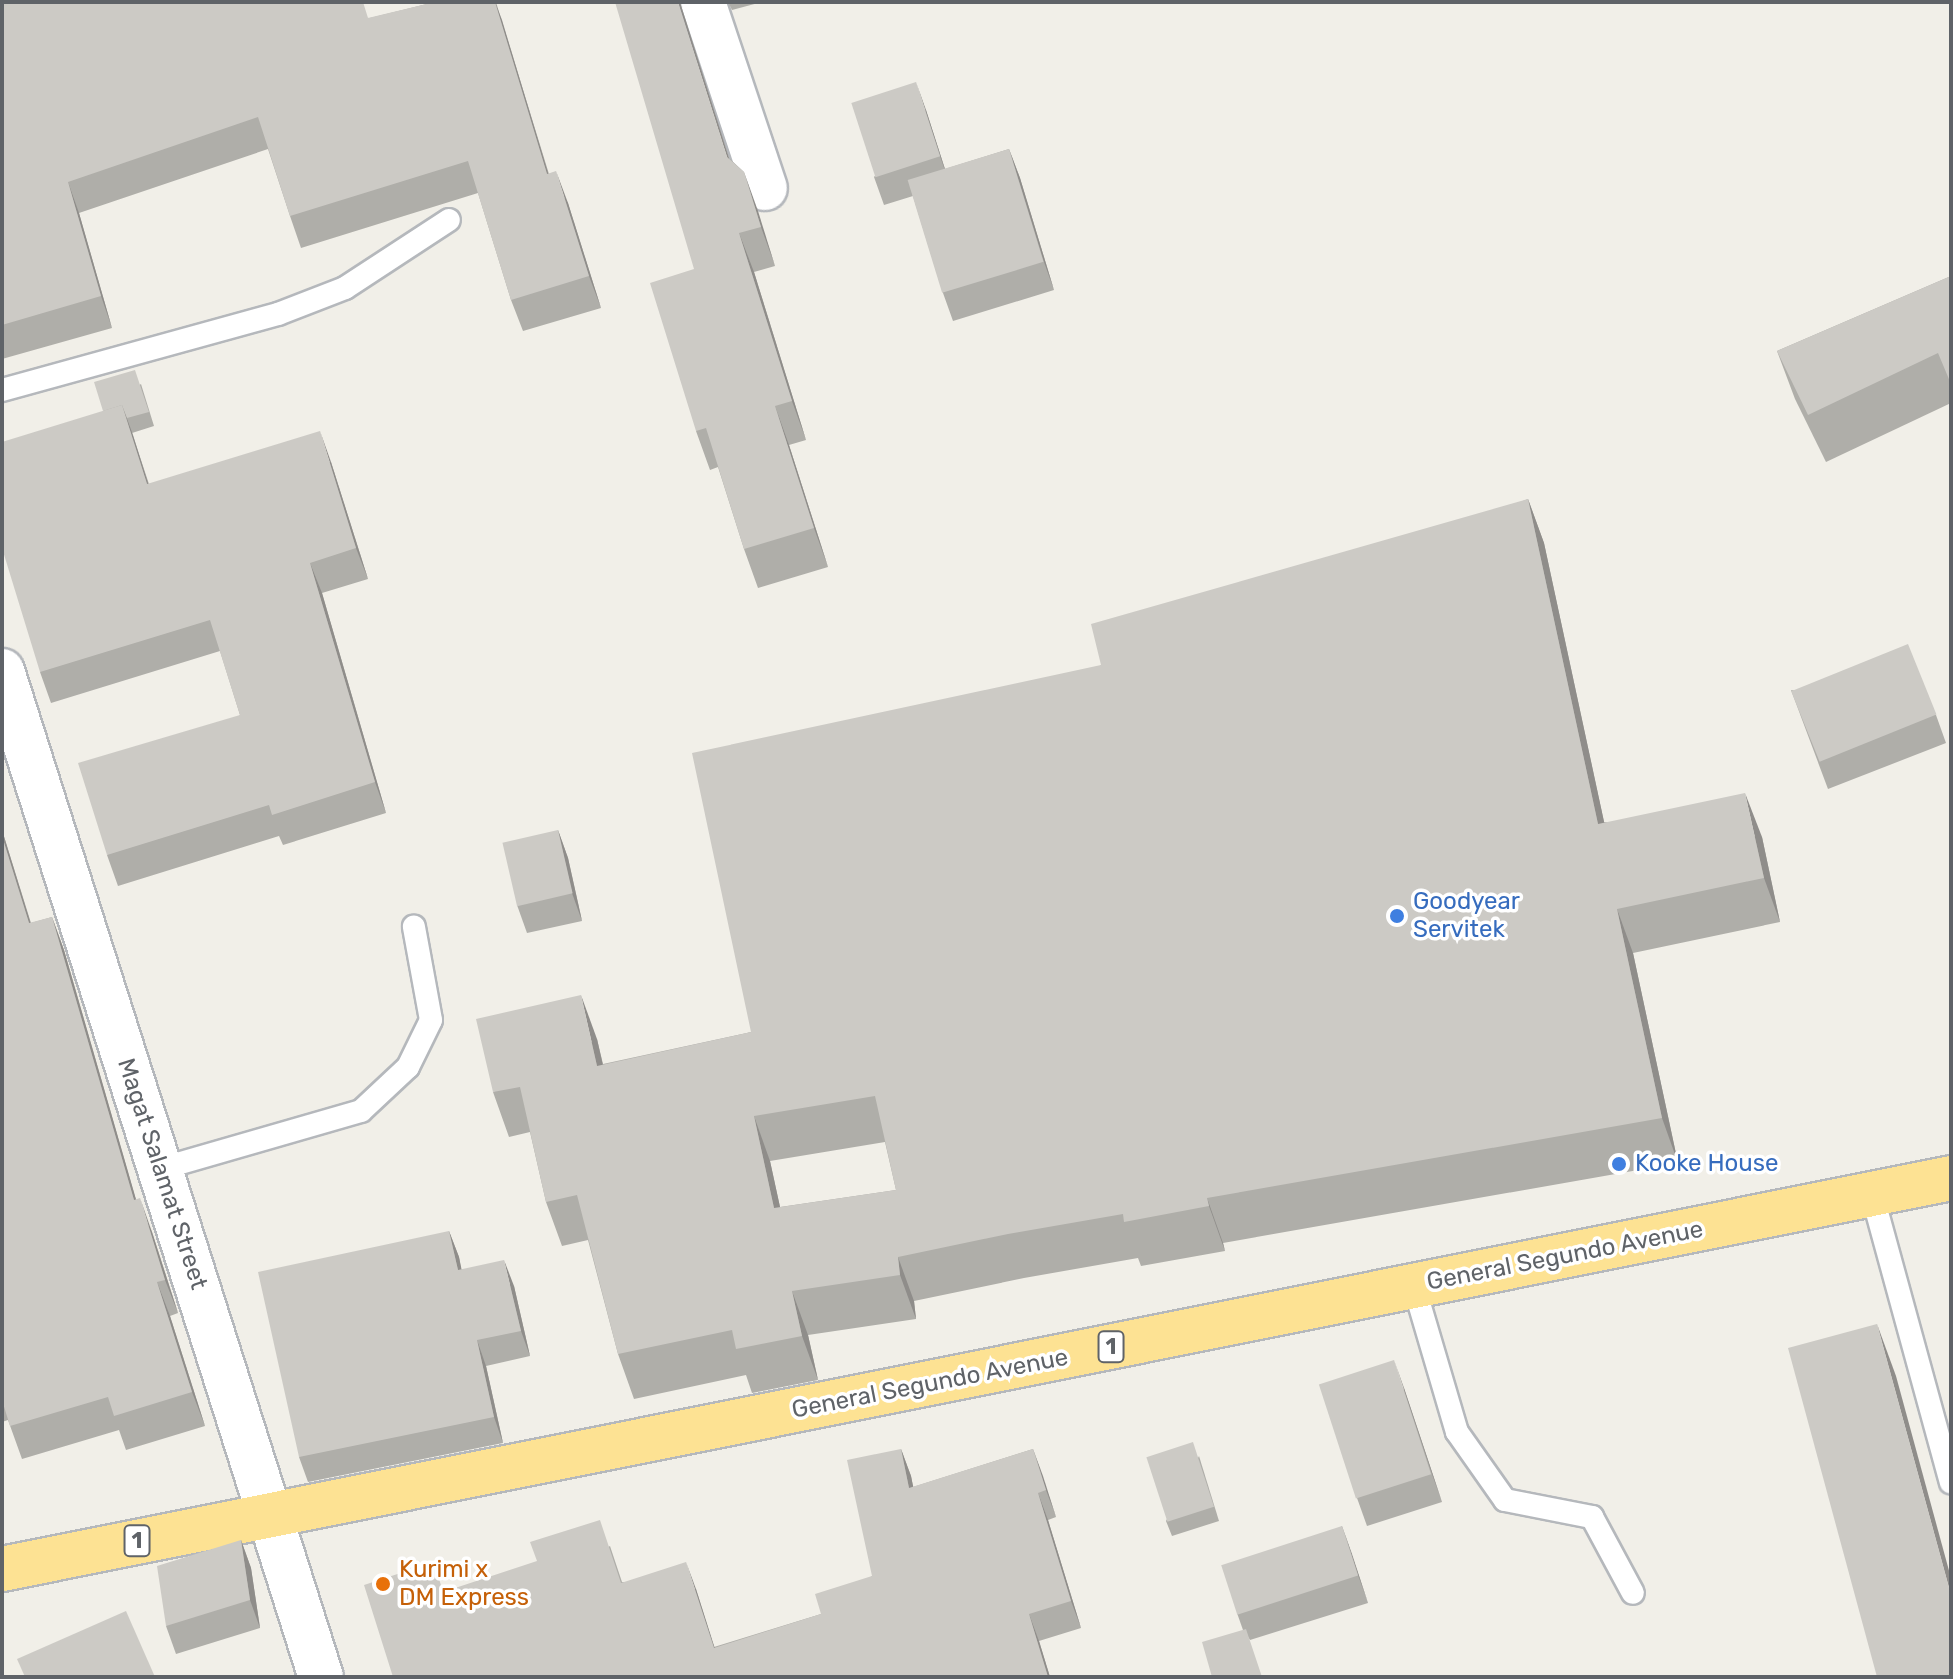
<!DOCTYPE html>
<html>
<head>
<meta charset="utf-8">
<style>
  body { margin:0 }
  #map { position:relative; width:1953px; height:1679px; overflow:hidden; background:#f1efe8; font-family:Rubik,sans-serif }
  div>[style] { position:absolute }
  .roads { filter:drop-shadow(2px 0 #b5b8bc) drop-shadow(-2px 0 #b5b8bc) drop-shadow(0 2px #b5b8bc) drop-shadow(0 -2px #b5b8bc) }
  .lane>* { height:22px; margin:-11px; padding:0 11px; transform-origin:11px; border-radius:11px; background:#fff }
  .street>* { height:44px; margin:-22px; padding:0 22px; transform-origin:22px; border-radius:22px; background:#fff }
  .highway>* { height:44px; margin:-22px; padding:0 22px; transform-origin:22px; border-radius:22px; background:#fde293 }
  .wall>* { inset:0; background:#afaea9 }
  .shaded-wall>* { inset:0; background:#8f8d8a }
  .building>* { inset:0; background:#cccac5; transform-origin:0 0 }
  .dots>* { width:22px; height:22px; translate:-50% -50%; box-sizing:border-box; border:4px solid #fff; border-radius:50% }
  span { translate:-50% -50%; white-space:nowrap; text-align:center; line-height:1.15; -webkit-text-stroke:7px #fff; paint-order:stroke }
  .shield-label span { padding:2px 6px; background:#fff; border:2px solid; border-radius:6px; -webkit-text-stroke-width:0 }
  .shield-label { font-size:22px; color:#5f6368; font-weight:700 }
  .shop-label { font-size:24px; color:#366cbe }
  .left { translate:0 -50%; text-align:left }
  .street-label { font-size:24px; color:#5f6368 }
  .food-label { font-size:24px; color:#c56008 }
  .frame { position:absolute; inset:0; border:4px solid #5f6368; pointer-events:none }
</style>
</head>
<body>
<div id="map">
  <div class="roads">
    <div class="lane">
      <div style="left:2px;top:390px;width:286px;rotate:-15.4deg"></div>
      <div style="left:278px;top:314px;width:72px;rotate:-21.2deg"></div>
      <div style="left:345px;top:288px;width:124px;rotate:-33.2deg"></div>
      <div style="left:160px;top:1169px;width:209px;rotate:-16.1deg"></div>
      <div style="left:361px;top:1111px;width:64px;rotate:-43.1deg"></div>
      <div style="left:408px;top:1067px;width:52px;rotate:-63.9deg"></div>
      <div style="left:431px;top:1020px;width:95px;rotate:-100.4deg"></div>
      <div style="left:1872px;top:1194px;width:299px;rotate:74.7deg"></div>
      <div style="left:1414px;top:1286px;width:152px;rotate:73.6deg"></div>
      <div style="left:1457px;top:1432px;width:83px;rotate:54.8deg"></div>
      <div style="left:1505px;top:1500px;width:89px;rotate:11.1deg"></div>
      <div style="left:1592px;top:1517px;width:86px;rotate:61.7deg"></div>
    </div>
    <div class="street">
      <div style="left:703px;top:2px;width:196px;rotate:71.6deg"></div>
      <div style="left:2px;top:671px;width:1055px;rotate:72.41deg"></div>
    </div>
    <div class="highway">
      <div style="left:2px;top:1569px;width:1988px;rotate:-11.34deg"></div>
    </div>
  </div>
  <div class="wall">
    <div style="clip-path:polygon(2px 2px,370px 18px,435px 2px,496px 2px,549px 174px,568px 203px,601px 308px,523px 331px,511px 300px,478px 193px,301px 248px,290px 216px,268px 149px,79px 213px,112px 328px,2px 359px)"></div>
    <div style="clip-path:polygon(728px 2px,762px 2px,732px 10px)"></div>
    <div style="clip-path:polygon(926px 110px,945px 169px,1009px 149px,1020px 178px,1054px 290px,953px 321px,943px 293px,913px 196px,884px 205px,874px 177px)"></div>
    <div style="clip-path:polygon(730px 159px,744px 172px,775px 266px,754px 272px,806px 440px,789px 445px,828px 567px,758px 588px,744px 549px,718px 467px,710px 470px,696px 431px,694px 269px)"></div>
    <div style="clip-path:polygon(1951px 276px,1951px 403px,1826px 462px,1795px 399px,1777px 351px)"></div>
    <div style="clip-path:polygon(141px 384px,154px 426px,132px 433px,149px 484px,331px 462px,368px 579px,322px 593px,386px 813px,283px 845px,279px 836px,118px 886px,107px 855px,240px 715px,220px 651px,51px 703px,40px 672px,103px 411px)"></div>
    <div style="clip-path:polygon(evenodd,1528px 499px,1544px 543px,1604px 822px,1762px 837px,1780px 922px,1633px 953px,1678px 1163px,1223px 1243px,1225px 1251px,1141px 1266px,1138px 1258px,1024px 1278px,914px 1301px,916px 1319px,808px 1335px,818px 1380px,752px 1393px,746px 1375px,634px 1399px,618px 1354px,588px 1240px,562px 1246px,546px 1202px,530px 1132px,509px 1137px,493px 1092px,597px 1039px,603px 1064px,751px 1032px,1101px 665px,1528px 499px,885px 1142px,896px 1190px,780px 1207px,770px 1161px,885px 1142px)"></div>
    <div style="clip-path:polygon(1791px 690px,1936px 715px,1946px 743px,1828px 789px)"></div>
    <div style="clip-path:polygon(2px 830px,31px 923px,52px 917px,64px 950px,136px 1200px,152px 1232px,178px 1313px,170px 1316px,205px 1426px,126px 1450px,119px 1430px,22px 1459px,8px 1420px,2px 1422px)"></div>
    <div style="clip-path:polygon(558px 830px,568px 858px,582px 921px,527px 933px,517px 905px)"></div>
    <div style="clip-path:polygon(449px 1231px,459px 1257px,461px 1269px,514px 1286px,530px 1356px,486px 1366px,503px 1443px,308px 1482px,299px 1457px)"></div>
    <div style="clip-path:polygon(1404px 1388px,1442px 1502px,1367px 1526px,1357px 1498px)"></div>
    <div style="clip-path:polygon(901px 1449px,911px 1476px,913px 1487px,1033px 1449px,1056px 1517px,1048px 1520px,1081px 1628px,1039px 1641px,1050px 1677px,393px 1677px,610px 1546px,622px 1582px,696px 1589px,714px 1647px,821px 1614px,872px 1576px)"></div>
    <div style="clip-path:polygon(1199px 1456px,1219px 1521px,1172px 1536px,1166px 1521px)"></div>
    <div style="clip-path:polygon(1342px 1526px,1368px 1603px,1250px 1640px,1243px 1630px,1237px 1613px)"></div>
    <div style="clip-path:polygon(241px 1540px,251px 1568px,260px 1628px,176px 1654px,166px 1626px)"></div>
  </div>
  <div class="shaded-wall">
    <div style="clip-path:polygon(495px 2px,502px 20px,558px 206px,547px 174px)"></div>
    <div style="clip-path:polygon(678px 2px,680px 2px,741px 196px,727px 157px)"></div>
    <div style="clip-path:polygon(916px 82px,926px 110px,950px 185px,940px 156px)"></div>
    <div style="clip-path:polygon(1009px 149px,1020px 178px,1054px 290px,1044px 262px)"></div>
    <div style="clip-path:polygon(556px 171px,568px 203px,601px 308px,589px 276px)"></div>
    <div style="clip-path:polygon(744px 172px,758px 211px,775px 266px,761px 227px)"></div>
    <div style="clip-path:polygon(68px 182px,79px 213px,112px 328px,101px 296px)"></div>
    <div style="clip-path:polygon(739px 233px,754px 272px,806px 440px,792px 401px)"></div>
    <div style="clip-path:polygon(122px 405px,133px 435px,158px 515px,147px 484px)"></div>
    <div style="clip-path:polygon(775px 406px,789px 445px,828px 567px,814px 528px)"></div>
    <div style="clip-path:polygon(320px 431px,331px 462px,368px 579px,356px 548px)"></div>
    <div style="clip-path:polygon(1528px 499px,1544px 543px,1614px 868px,1598px 824px)"></div>
    <div style="clip-path:polygon(310px 563px,322px 593px,386px 813px,375px 782px)"></div>
    <div style="clip-path:polygon(1745px 793px,1762px 837px,1780px 922px,1764px 878px)"></div>
    <div style="clip-path:polygon(2px 830px,41px 957px,29px 923px,2px 836px)"></div>
    <div style="clip-path:polygon(558px 830px,568px 858px,582px 921px,572px 893px)"></div>
    <div style="clip-path:polygon(1617px 909px,1633px 953px,1678px 1163px,1662px 1118px)"></div>
    <div style="clip-path:polygon(52px 917px,64px 950px,146px 1234px,134px 1200px)"></div>
    <div style="clip-path:polygon(581px 995px,597px 1039px,613px 1110px,597px 1066px)"></div>
    <div style="clip-path:polygon(754px 1116px,770px 1161px,790px 1253px,774px 1208px)"></div>
    <div style="clip-path:polygon(140px 1198px,152px 1232px,178px 1313px,165px 1280px)"></div>
    <div style="clip-path:polygon(1207px 1198px,1223px 1243px,1225px 1251px,1209px 1206px)"></div>
    <div style="clip-path:polygon(449px 1231px,459px 1257px,467px 1296px,458px 1270px)"></div>
    <div style="clip-path:polygon(898px 1257px,914px 1301px,916px 1319px,900px 1275px)"></div>
    <div style="clip-path:polygon(504px 1260px,514px 1286px,530px 1356px,521px 1331px)"></div>
    <div style="clip-path:polygon(157px 1282px,170px 1316px,205px 1426px,192px 1392px)"></div>
    <div style="clip-path:polygon(792px 1291px,808px 1335px,818px 1380px,802px 1336px)"></div>
    <div style="clip-path:polygon(1877px 1324px,1896px 1376px,1951px 1578px,1951px 1595px)"></div>
    <div style="clip-path:polygon(477px 1340px,486px 1366px,503px 1443px,494px 1417px)"></div>
    <div style="clip-path:polygon(1394px 1360px,1404px 1388px,1442px 1502px,1432px 1474px)"></div>
    <div style="clip-path:polygon(901px 1449px,911px 1476px,919px 1515px,909px 1488px)"></div>
    <div style="clip-path:polygon(1033px 1449px,1043px 1476px,1056px 1517px,1046px 1490px)"></div>
    <div style="clip-path:polygon(1038px 1493px,1048px 1520px,1081px 1628px,1071px 1601px)"></div>
    <div style="clip-path:polygon(1342px 1526px,1352px 1554px,1368px 1603px,1358px 1575px)"></div>
    <div style="clip-path:polygon(241px 1540px,251px 1568px,260px 1628px,250px 1600px)"></div>
    <div style="clip-path:polygon(686px 1562px,696px 1589px,723px 1674px,714px 1648px)"></div>
    <div style="clip-path:polygon(1029px 1614px,1039px 1641px,1050px 1677px,1048px 1677px)"></div>
  </div>
  <div class="building">
    <div style="clip-path:polygon(2px 2px,363px 2px,368px 18px,435px 2px,495px 2px,547px 174px,556px 171px,589px 276px,511px 300px,468px 161px,290px 216px,258px 117px,68px 182px,101px 296px,2px 325px)"></div>
    <div style="clip-path:polygon(615px 2px,678px 2px,727px 157px,744px 172px,761px 227px,739px 233px,792px 401px,775px 406px,814px 528px,744px 549px,706px 428px,696px 431px,650px 283px,694px 269px)"></div>
    <div style="left:916px;top:82px;width:78px;height:68px;rotate:72deg"></div>
    <div style="left:1009px;top:149px;width:118px;height:106px;rotate:73deg"></div>
    <div style="clip-path:polygon(1951px 276px,1951px 384px,1938px 353px,1808px 415px,1777px 351px)"></div>
    <div style="clip-path:polygon(135px 370px,149px 412px,127px 418px,122px 405px,103px 411px,94px 382px)"></div>
    <div style="clip-path:polygon(122px 405px,147px 484px,320px 431px,356px 548px,310px 563px,375px 782px,272px 815px,269px 805px,107px 855px,78px 763px,240px 715px,210px 620px,40px 672px,2px 548px,2px 442px)"></div>
    <div style="clip-path:polygon(evenodd,1528px 499px,1598px 824px,1745px 793px,1764px 878px,1617px 909px,1662px 1118px,1207px 1198px,1209px 1206px,1124px 1222px,1123px 1214px,1008px 1234px,898px 1257px,900px 1275px,792px 1291px,802px 1336px,736px 1349px,732px 1330px,618px 1354px,577px 1195px,546px 1202px,520px 1087px,493px 1092px,476px 1019px,581px 995px,597px 1066px,751px 1032px,692px 753px,1101px 665px,1091px 624px,1528px 499px,875px 1096px,896px 1190px,774px 1208px,754px 1116px,875px 1096px)"></div>
    <div style="left:1908px;top:644px;width:76px;height:126px;rotate:68deg"></div>
    <div style="left:558px;top:830px;width:65px;height:57px;rotate:77deg"></div>
    <div style="clip-path:polygon(2px 836px,29px 923px,52px 917px,134px 1200px,140px 1198px,165px 1280px,157px 1282px,192px 1392px,114px 1416px,108px 1397px,10px 1426px,2px 1400px)"></div>
    <div style="clip-path:polygon(449px 1231px,458px 1270px,504px 1260px,521px 1331px,477px 1340px,494px 1417px,299px 1457px,258px 1272px)"></div>
    <div style="clip-path:polygon(1877px 1324px,1951px 1595px,1951px 1677px,1877px 1677px,1788px 1348px)"></div>
    <div style="left:1394px;top:1360px;width:120px;height:79px;rotate:72deg"></div>
    <div style="left:1193px;top:1442px;width:68px;height:49px;rotate:72deg"></div>
    <div style="clip-path:polygon(901px 1449px,909px 1488px,1033px 1449px,1046px 1490px,1038px 1493px,1071px 1601px,1029px 1614px,1048px 1677px,393px 1677px,364px 1585px,434px 1562px,443px 1592px,537px 1561px,530px 1542px,600px 1520px,621px 1583px,686px 1562px,714px 1648px,821px 1614px,815px 1594px,872px 1576px,847px 1460px)"></div>
    <div style="left:1342px;top:1526px;width:52px;height:127px;rotate:72deg"></div>
    <div style="clip-path:polygon(241px 1540px,250px 1600px,166px 1626px,157px 1566px)"></div>
    <div style="clip-path:polygon(126px 1611px,155px 1677px,25px 1677px,17px 1659px)"></div>
    <div style="clip-path:polygon(1246px 1629px,1262px 1677px,1212px 1677px,1202px 1642px)"></div>
  </div>
  <div class="dots">
    <div style="left:1397px;top:916px;background:#3f7fe0"></div>
    <div style="left:1619px;top:1164px;background:#3f7fe0"></div>
    <div style="left:383px;top:1584px;background:#e8710a"></div>
  </div>
  <div class="shield-label">
    <span style="left:1111px;top:1347px">1</span>
    <span style="left:137px;top:1541px">1</span>
  </div>
  <div class="shop-label">
    <span class="left" style="left:1413px;top:916px">Goodyear<br>Servitek</span>
    <span class="left" style="left:1635px;top:1164px">Kooke House</span>
  </div>
  <div class="street-label">
    <span style="left:162px;top:1174px;rotate:72deg">Magat Salamat Street</span>
    <span style="left:1565px;top:1256px;rotate:-11deg">General Segundo Avenue</span>
    <span style="left:930px;top:1384px;rotate:-11deg">General Segundo Avenue</span>
  </div>
  <div class="food-label">
    <span class="left" style="left:399px;top:1584px">Kurimi x<br>DM Express</span>
  </div>
  <div class="frame"></div>
</div>
</body>
</html>
